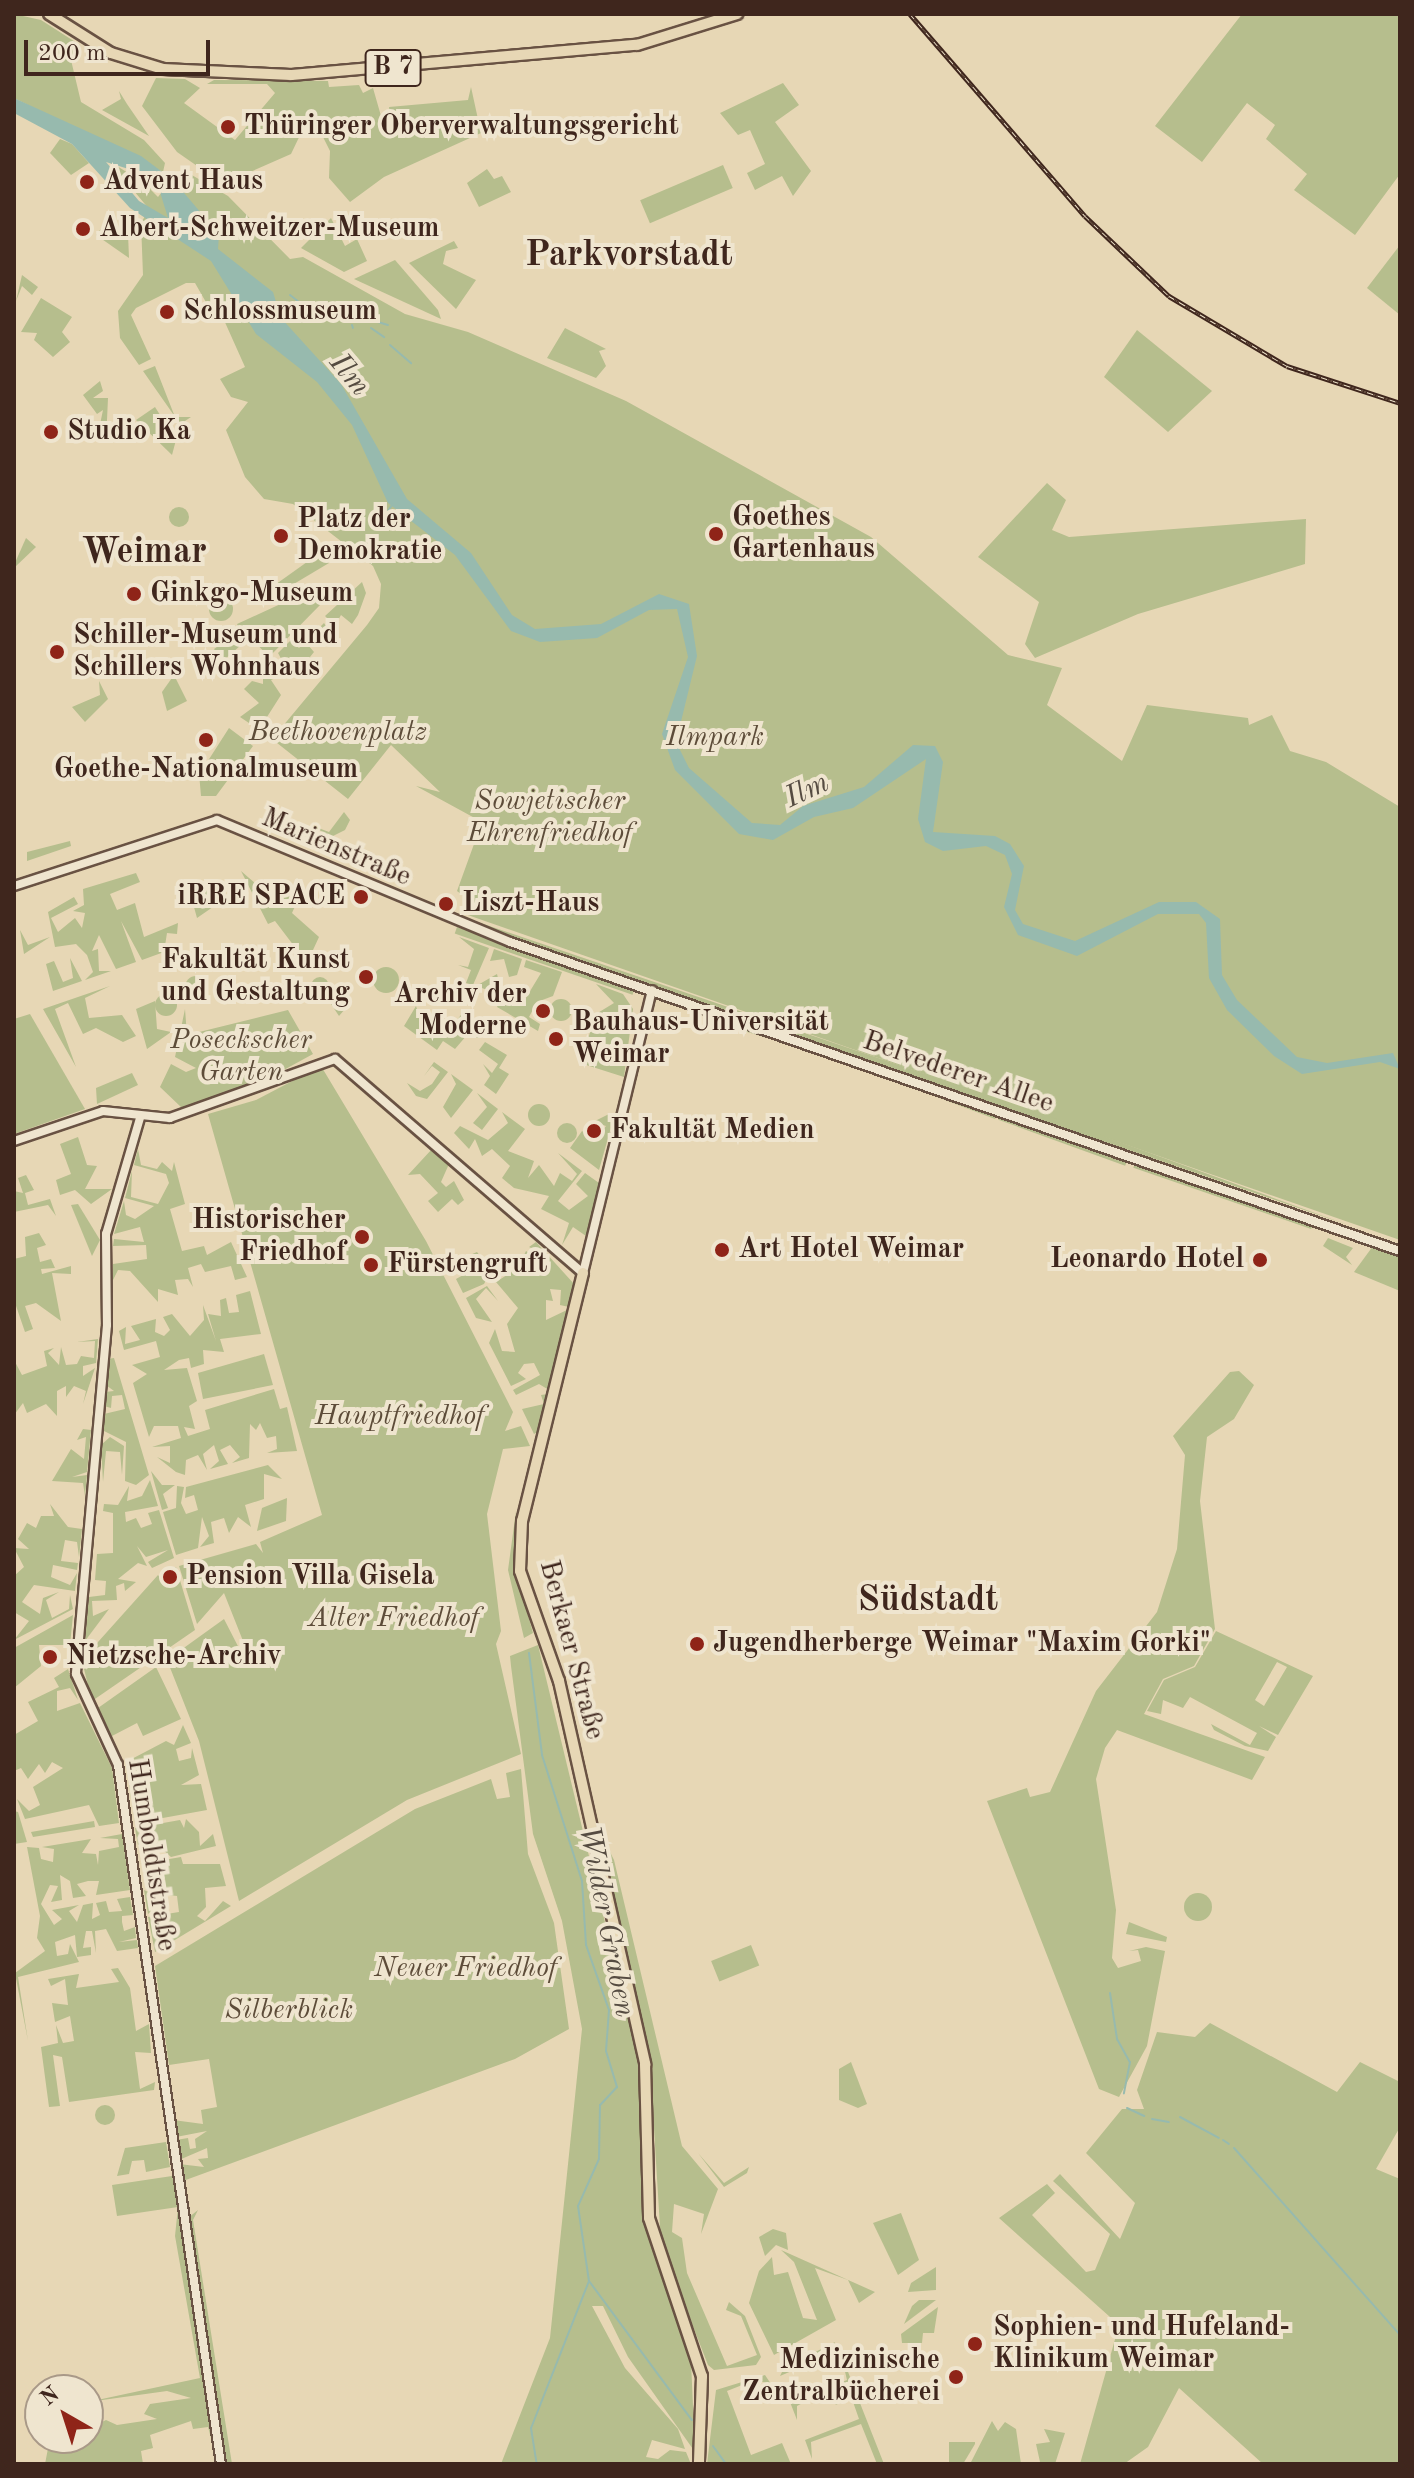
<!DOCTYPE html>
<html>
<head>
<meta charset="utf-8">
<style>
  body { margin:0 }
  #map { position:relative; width:1414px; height:2478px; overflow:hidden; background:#e7d7b5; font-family:"Old Standard TT",serif }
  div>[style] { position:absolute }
  .green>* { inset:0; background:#b6be8d; transform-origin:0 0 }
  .round { border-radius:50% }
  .water>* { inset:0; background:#97baae }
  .pier>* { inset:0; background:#e7d7b5; transform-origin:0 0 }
  .stream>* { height:2px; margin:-1px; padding:0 1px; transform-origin:1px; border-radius:1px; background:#97baae }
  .roads { filter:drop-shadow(2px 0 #695243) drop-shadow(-2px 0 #695243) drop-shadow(0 2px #695243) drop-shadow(0 -2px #695243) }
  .minor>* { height:8px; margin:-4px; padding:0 4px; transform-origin:4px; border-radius:4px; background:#efe5cf }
  .major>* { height:10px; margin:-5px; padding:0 5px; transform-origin:5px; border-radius:5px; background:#e7d7b5 }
  .rail>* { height:5px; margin-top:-2.5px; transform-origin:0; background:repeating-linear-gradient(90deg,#efe5cf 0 6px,#3f261d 0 12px); box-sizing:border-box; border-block:2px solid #3f261d }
  .dots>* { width:22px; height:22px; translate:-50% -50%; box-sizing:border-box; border:4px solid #efe5cf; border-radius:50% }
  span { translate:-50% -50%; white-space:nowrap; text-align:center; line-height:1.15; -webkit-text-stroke:8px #efe5cf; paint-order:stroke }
  .shield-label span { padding:2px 6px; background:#efe5cf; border:2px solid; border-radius:6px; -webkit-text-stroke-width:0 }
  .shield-label { font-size:26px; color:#3f261d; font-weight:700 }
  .poi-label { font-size:28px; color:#3f261d; font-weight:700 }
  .left { translate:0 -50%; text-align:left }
  .right { translate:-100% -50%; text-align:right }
  .park-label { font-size:28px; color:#5d4c39; font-style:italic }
  .street-label { font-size:28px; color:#3f261d }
  .water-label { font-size:30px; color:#554b41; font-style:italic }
  .district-label { font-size:36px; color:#3f261d; font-weight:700 }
  .frame { position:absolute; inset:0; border:16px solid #3f261d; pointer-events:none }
  .north { position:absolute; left:24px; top:2374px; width:80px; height:80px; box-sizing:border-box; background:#efe5cf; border:2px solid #a99988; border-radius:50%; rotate:321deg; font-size:22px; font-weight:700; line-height:32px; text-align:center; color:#3f261d }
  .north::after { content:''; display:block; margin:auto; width:28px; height:36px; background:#8f2418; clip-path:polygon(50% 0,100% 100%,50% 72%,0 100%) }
  .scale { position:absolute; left:24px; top:40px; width:186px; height:36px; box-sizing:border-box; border:4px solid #3f261d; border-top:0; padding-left:10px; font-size:24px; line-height:28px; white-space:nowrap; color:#3f261d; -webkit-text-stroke:6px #efe5cf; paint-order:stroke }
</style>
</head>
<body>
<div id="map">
  <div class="green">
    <div style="clip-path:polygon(14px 14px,41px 20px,80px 45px,71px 60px,81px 102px,144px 140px,165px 163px,163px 172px,14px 98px)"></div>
    <div style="clip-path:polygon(1242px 14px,1400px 14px,1400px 174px,1355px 235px,1294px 190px,1307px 174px,1266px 139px,1275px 125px,1247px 103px,1202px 162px,1155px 126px)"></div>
    <div style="clip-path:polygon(156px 78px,185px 79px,200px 88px,184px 103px,235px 140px,275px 93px,267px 84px,207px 84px,214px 80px,328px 81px,329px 87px,359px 85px,363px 93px,373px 88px,381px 116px,390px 115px,389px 107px,468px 100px,471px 87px,481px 133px,384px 177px,350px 202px,329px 178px,330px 151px,318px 127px,303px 129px,291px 154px,223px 184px,177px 152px,142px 106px)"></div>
    <div style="clip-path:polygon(783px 83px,799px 105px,775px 122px,811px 171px,793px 196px,782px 176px,755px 190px,747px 173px,765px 164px,750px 130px,738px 135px,720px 113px)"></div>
    <div style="clip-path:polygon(119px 91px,127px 104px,149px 136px,102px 110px,121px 99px)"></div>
    <div style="clip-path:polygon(60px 139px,72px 144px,89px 163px,71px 175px,50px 153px)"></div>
    <div style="clip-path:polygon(109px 161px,160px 193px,174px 175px,190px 174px,228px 196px,290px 259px,303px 257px,405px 314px,468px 332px,626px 401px,871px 537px,1008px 655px,1062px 668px,1047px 705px,1122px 761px,1147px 705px,1248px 718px,1249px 725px,1272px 715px,1290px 751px,1326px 762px,1400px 807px,1400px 1240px,462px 913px,465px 897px,457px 891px,482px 822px,416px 786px,440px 792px,391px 745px,348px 799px,272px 739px,367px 625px,379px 608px,381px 584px,373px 566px,293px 504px,264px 499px,245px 477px,226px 430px,248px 402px,231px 397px,220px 379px,245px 367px,215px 300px,207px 304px,195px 283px,186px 283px,136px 308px,131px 315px,151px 359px,139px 365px,120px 338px,118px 311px,143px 275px,141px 223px,149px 209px)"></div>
    <div style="left:723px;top:165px;width:25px;height:90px;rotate:67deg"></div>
    <div style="clip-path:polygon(487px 169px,494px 179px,502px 176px,511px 192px,479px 207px,467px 183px)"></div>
    <div style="clip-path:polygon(331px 218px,345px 246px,357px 239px,367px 261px,344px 272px,301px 248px)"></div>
    <div style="clip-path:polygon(108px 220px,128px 234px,129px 258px,96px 235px)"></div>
    <div style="clip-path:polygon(454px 241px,458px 248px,446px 251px,443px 264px,476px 280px,456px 309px,409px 263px)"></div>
    <div style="clip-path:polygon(1400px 245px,1400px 315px,1367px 288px)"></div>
    <div style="clip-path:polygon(395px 260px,438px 310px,441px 319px,354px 279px)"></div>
    <div style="clip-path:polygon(22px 275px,38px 287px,32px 295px,22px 286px,16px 301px)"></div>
    <div style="clip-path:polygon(41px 298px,72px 317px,62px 332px,70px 342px,53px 357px,34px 340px,37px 333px,21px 332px)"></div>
    <div style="clip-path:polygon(565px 328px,606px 349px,599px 351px,606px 366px,596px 378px,547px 358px)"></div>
    <div style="clip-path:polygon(1137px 330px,1212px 391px,1168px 432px,1104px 377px)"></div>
    <div style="clip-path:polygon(155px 366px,175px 417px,191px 417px,182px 423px,187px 434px,143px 371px)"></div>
    <div style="clip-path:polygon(100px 381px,103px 391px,93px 398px,108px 398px,106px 442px,97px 439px,103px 410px,97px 414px,83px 395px)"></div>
    <div style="clip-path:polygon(155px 407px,176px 440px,172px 455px,136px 420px)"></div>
    <div style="clip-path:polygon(1047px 483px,1066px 500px,1052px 530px,1069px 537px,1306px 519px,1305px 564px,1138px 614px,1035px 658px,1025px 644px,1039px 602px,978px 557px)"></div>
    <div class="round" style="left:169px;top:507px;width:20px;height:20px"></div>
    <div style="clip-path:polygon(26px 538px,36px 547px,14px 568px,14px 565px)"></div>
    <div style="clip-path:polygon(321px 552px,329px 563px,277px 594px,272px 587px)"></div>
    <div style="clip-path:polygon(362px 582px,366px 593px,358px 615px,352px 624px,341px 615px,335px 626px,325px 616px)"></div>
    <div style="clip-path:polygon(313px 589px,320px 605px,269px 657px,250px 637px,223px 661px,214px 649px,240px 631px,237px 624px)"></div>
    <div class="round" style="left:209px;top:597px;width:24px;height:24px"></div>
    <div style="clip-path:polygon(324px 623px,331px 634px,308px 645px,314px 652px,302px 667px,284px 664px,278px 653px,291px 640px,299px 648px)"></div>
    <div style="clip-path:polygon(280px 665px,288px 672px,271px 680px,281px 695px,267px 717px,252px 716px,255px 727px,240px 717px,259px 703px,244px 689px,252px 681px,263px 684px,263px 669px,272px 674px)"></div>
    <div style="clip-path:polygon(174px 675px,187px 701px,167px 711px,162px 692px)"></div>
    <div style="clip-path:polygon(99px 681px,108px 699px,85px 722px,72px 707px,100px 695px)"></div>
    <div style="clip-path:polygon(229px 728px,253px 746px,216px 796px,201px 796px,198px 762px,204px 767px)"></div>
    <div style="clip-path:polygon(344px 812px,350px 820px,345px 830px,331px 837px,313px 826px,329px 832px)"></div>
    <div style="clip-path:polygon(70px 841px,71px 846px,27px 861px,27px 852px)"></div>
    <div style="clip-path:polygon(241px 871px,278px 903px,287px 886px,301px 893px,292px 913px,319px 937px,307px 963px,275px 921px,268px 924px)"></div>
    <div style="clip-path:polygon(136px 873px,140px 882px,110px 894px,117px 910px,135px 903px,144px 937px,178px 923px,177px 934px,167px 933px,164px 952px,142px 960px,121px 921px,136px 962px,116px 969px,99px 935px,92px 951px,98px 949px,99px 971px,111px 971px,85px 980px,93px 972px,87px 955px,76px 944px,55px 947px,48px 912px,74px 897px,78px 904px,51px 918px,58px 932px,75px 918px,82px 928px,85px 913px,73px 911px,84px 905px,83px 889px)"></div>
    <div style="clip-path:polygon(199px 882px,204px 888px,213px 883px,223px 900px,197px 918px,192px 900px,208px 899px,194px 885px)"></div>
    <div style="clip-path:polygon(460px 916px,1040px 1113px,1348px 1225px,535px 947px)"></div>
    <div style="left:457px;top:927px;width:188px;height:7px;rotate:19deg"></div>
    <div style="clip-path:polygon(20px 930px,28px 945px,50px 937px,24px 954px)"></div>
    <div style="clip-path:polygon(459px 937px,489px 948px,473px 985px,466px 983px,471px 970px,458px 965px,468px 967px,474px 949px)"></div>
    <div style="clip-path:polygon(494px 949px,522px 959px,517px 975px,509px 977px,504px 959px,490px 961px)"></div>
    <div style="clip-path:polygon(70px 958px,82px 981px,53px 991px,46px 964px,54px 961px,63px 982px,73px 978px)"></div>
    <div style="clip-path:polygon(526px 960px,562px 972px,553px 996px,537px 1002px,529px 1017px,540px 1024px,538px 1031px,497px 1007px,502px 995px,476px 986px,497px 974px,501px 991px,524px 1001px,541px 973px,524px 967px)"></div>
    <div class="round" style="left:373px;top:967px;width:26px;height:26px"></div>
    <div class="round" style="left:185px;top:976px;width:22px;height:22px"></div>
    <div class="round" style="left:311px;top:977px;width:18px;height:18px"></div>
    <div style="clip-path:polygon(596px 984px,623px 994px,633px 1009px,624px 1077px,580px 1063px,596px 1014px,614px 1003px)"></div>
    <div style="clip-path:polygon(110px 986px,85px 998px,89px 1018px,122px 1015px,136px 1036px,123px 1042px,96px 1028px,83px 1034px,68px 1003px,55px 1009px,76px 1067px,43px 1009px)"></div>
    <div style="clip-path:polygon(275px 986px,280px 996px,242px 1000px,240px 996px)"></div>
    <div style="clip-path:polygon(338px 986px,335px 995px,345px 1009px,339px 1016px,325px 995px)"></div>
    <div class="round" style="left:155px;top:994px;width:22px;height:22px"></div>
    <div class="round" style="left:550px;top:999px;width:22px;height:22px"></div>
    <div style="clip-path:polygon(668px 1000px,828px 1056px,717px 1023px)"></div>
    <div style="clip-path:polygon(155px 1001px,157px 1029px,171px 1032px,147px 1049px,136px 1009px)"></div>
    <div style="clip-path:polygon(416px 1006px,422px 1024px,445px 1037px,463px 1012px,483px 1023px,478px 1038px,467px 1035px,455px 1049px,443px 1041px,437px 1050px,404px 1026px)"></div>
    <div style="clip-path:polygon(185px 1009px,187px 1035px,288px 1010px,313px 1054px,251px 1088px,182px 1108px,160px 1087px,171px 1064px,186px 1072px,196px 1068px,175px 1057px)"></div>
    <div style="clip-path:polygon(30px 1014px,85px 1109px,14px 1134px,14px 1019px)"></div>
    <div style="clip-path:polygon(485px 1042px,507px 1055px,499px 1068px,509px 1074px,496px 1094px,484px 1085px,490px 1076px,483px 1064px,492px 1073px,498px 1064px,479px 1050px)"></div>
    <div style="clip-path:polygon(834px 1058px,997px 1114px,995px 1119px)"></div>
    <div style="clip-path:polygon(434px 1062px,448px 1072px,427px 1099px,416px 1096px,407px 1083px,420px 1091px,432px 1084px,440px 1072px,432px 1066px,424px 1076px)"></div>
    <div style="clip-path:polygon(321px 1066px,426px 1241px,513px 1412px,505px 1431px,521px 1426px,530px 1446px,503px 1449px,487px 1514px,501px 1631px,496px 1644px,521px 1754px,407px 1800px,239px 1901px,199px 1741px,167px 1660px,224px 1619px,242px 1654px,247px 1651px,224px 1593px,197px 1624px,179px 1566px,256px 1544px,263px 1553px,260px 1542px,322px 1515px,208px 1114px,256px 1100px)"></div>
    <div style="clip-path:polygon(132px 1073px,138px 1085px,97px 1104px,96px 1088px)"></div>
    <div style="clip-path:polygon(451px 1074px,473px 1090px,451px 1118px,443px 1107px,456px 1084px)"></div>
    <div style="clip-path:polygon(477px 1093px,498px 1109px,482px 1130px,473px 1123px,487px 1107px)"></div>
    <div class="round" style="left:528px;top:1104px;width:22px;height:22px"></div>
    <div style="clip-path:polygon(502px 1112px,525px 1129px,508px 1151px,534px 1161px,528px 1178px,539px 1165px,554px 1186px,560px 1173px,572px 1181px,577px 1174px,558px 1153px,582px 1171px,558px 1201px,569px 1210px,588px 1196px,576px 1184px,585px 1173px,599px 1183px,586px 1236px,573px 1227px,562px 1245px,569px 1223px,541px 1209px,549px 1196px,514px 1188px,502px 1178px,510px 1166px,492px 1149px,482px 1156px,475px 1139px,469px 1149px,454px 1133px,460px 1126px,488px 1140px,508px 1123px)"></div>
    <div style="clip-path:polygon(609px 1114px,614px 1117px,599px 1170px,570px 1148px,582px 1131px,595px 1141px,606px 1126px,593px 1122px)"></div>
    <div style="left:1000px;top:1115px;width:135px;height:5px;rotate:20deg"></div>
    <div class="round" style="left:557px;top:1123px;width:20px;height:20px"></div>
    <div style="clip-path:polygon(78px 1137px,87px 1165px,97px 1166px,85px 1189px,112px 1189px,91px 1204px,75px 1190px,60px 1195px,56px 1180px,71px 1174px,60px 1144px)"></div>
    <div style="clip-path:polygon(138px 1149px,141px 1165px,157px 1169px,162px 1162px,172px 1171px,174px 1162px,185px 1204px,170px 1209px,182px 1251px,204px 1246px,207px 1255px,231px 1242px,247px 1277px,235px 1280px,231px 1266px,205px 1272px,201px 1264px,188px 1268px,193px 1287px,188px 1279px,175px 1280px,178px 1295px,158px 1289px,158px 1302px,130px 1271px,118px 1270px,113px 1280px,113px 1264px,147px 1259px,146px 1245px,113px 1246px,114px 1239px,144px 1242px,140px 1227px,114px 1234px,124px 1201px,126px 1215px,135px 1219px,154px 1206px,125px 1198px,132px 1171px,131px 1197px,158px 1204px,169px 1183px,166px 1174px,134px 1165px)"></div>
    <div style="clip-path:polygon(432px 1149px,449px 1164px,441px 1182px,446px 1187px,454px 1181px,464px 1200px,458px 1205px,452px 1199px,438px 1212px,428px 1201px,438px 1193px,420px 1174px,408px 1175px)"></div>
    <div style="left:1135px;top:1163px;width:188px;height:5px;rotate:19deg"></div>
    <div style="clip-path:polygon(26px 1175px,34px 1190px,25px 1193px,28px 1205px,50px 1199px,56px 1216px,48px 1205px,14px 1212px,14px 1191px,23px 1193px,18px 1178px)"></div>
    <div style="clip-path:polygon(78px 1204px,100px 1240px,92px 1256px,71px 1205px)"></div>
    <div style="clip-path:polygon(39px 1233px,46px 1245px,37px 1248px,40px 1262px,51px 1259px,55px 1268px,41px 1269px,42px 1274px,71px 1266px,71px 1274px,52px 1273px,61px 1321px,36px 1303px,25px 1306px,33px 1329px,25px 1332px,14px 1300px,14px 1259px,26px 1256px,25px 1237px)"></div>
    <div style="clip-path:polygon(1328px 1238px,1353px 1248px,1346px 1257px,1352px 1265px,1323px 1246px)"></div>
    <div style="clip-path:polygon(536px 1242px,575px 1285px,569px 1307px,560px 1305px,561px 1290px,550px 1289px,553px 1301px,546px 1300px,546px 1320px,569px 1309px,549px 1390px,539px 1384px,516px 1395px,513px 1390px,540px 1375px,534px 1363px,524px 1364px,518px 1373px,526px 1379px,511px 1386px,489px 1343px,495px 1329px,502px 1351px,515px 1352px,507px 1324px,518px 1308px,496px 1282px,527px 1262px,523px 1257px,526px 1251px,543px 1263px,546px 1255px,529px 1247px)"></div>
    <div style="clip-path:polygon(1373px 1246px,1400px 1257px,1400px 1291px,1354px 1272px)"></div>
    <div style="clip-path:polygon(477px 1252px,491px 1270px,484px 1284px,463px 1293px,456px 1279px,476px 1268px,470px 1255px)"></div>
    <div style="clip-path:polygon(487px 1286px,498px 1301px,486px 1288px,476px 1299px,492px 1322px,476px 1318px,466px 1298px)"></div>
    <div style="clip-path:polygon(250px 1291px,261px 1334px,220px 1339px,224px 1352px,203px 1350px,204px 1364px,191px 1368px,189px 1358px,179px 1360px,164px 1370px,187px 1368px,197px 1401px,189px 1406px,195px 1429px,184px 1427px,188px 1436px,210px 1429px,205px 1410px,274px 1389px,280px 1409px,287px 1407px,297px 1451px,267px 1453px,277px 1449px,276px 1436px,267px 1438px,260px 1423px,256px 1430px,250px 1424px,249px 1458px,232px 1463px,240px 1457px,230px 1445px,220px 1450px,228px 1464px,210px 1469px,219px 1461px,214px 1445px,203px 1454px,207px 1470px,198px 1455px,186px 1460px,185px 1475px,176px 1472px,157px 1457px,170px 1463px,170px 1446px,152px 1447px,181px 1438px,178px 1426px,154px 1426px,149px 1437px,133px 1383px,147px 1374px,132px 1365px,160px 1357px,156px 1341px,124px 1350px,119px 1331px,126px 1327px,125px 1344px,140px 1340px,131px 1326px,156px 1319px,155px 1332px,164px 1336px,170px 1330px,163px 1317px,172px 1314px,190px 1336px,204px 1320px,203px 1305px,216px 1341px,208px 1314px,221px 1316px,220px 1300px,226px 1298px,229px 1313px,239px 1312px,236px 1295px)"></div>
    <div style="clip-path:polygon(98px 1339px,96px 1363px,83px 1366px,83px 1376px,95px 1368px,83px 1404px,86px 1391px,74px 1386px,66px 1397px,66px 1386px,57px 1391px,57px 1416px,46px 1404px,27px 1413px,23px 1403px,14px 1415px,14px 1360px,22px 1375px,47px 1366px,44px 1351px,54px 1348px,48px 1353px,59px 1365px,61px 1347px,66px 1365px,77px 1364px,81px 1356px,94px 1358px,95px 1341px,77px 1342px)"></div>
    <div style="clip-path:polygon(264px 1354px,273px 1385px,203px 1399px,198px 1373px)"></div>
    <div style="clip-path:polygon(114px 1358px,149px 1475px,136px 1485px,125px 1481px,126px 1442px,102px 1430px,104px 1414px,125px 1409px,122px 1395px,112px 1396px,111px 1408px,104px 1406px,105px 1392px,114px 1391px,106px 1385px,107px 1359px)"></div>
    <div style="clip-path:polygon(1239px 1371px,1254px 1385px,1234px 1419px,1207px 1437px,1200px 1501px,1215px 1629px,1194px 1666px,1163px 1679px,1144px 1714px,1265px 1757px,1252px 1780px,1117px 1730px,1105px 1748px,1096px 1779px,1116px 1910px,1112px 1958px,1118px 1968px,1141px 1961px,1138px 1950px,1129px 1951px,1146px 1947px,1165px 1951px,1147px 2046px,1119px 2097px,1099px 2089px,987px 1801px,1027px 1788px,1030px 1797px,1050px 1792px,1096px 1691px,1157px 1612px,1177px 1549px,1185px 1455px,1173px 1436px,1230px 1372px)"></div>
    <div style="clip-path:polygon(548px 1394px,539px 1431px,534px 1434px,522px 1409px,544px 1404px,541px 1395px)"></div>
    <div style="clip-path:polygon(83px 1429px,91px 1430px,87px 1472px,72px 1477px,87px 1475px,85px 1496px,83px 1483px,52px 1481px,71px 1449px,84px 1459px,86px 1437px,77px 1440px)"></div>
    <div style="clip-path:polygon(110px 1437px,124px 1446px,122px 1475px,120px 1452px,106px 1451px,103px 1482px,101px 1445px)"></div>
    <div style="clip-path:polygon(268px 1465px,282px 1479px,264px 1474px,264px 1499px,245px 1505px,251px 1527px,238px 1517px,229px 1533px,224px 1518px,211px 1522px,214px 1543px,200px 1547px,209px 1536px,202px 1517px,198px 1548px,176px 1555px,163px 1512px,176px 1508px,177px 1486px,184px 1487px,181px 1503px,186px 1514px,198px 1510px,194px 1495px,185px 1498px,186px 1487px)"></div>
    <div style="clip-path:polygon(151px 1471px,162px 1485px,175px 1485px,163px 1494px,168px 1508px,162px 1510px)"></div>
    <div style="clip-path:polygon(150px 1480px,158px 1506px,125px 1512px,126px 1522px,136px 1518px,141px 1528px,152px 1524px,148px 1513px,159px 1510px,174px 1558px,152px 1568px,148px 1562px,168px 1550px,146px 1557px,137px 1546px,147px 1566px,138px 1563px,118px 1579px,136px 1582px,125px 1591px,124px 1583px,116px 1586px,117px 1600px,92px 1601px,93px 1616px,109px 1609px,85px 1641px,89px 1597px,105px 1595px,106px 1581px,95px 1580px,97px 1554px,113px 1553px,113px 1513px,103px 1511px,104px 1504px,118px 1505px,129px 1486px,127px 1501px,142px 1496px)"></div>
    <div style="clip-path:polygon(287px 1498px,286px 1521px,257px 1531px,262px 1508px)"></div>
    <div style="clip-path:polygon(50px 1504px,68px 1527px,82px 1529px,79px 1557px,77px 1542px,65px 1540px,61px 1561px,78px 1563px,77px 1570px,53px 1565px,51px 1577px,70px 1585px,77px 1573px,75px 1591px,34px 1585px,22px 1602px,40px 1614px,43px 1598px,59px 1592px,46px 1600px,52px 1618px,69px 1609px,70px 1595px,73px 1609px,14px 1640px,29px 1621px,14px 1612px,14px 1576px,24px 1567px,14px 1548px,29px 1549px,18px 1539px,27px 1523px,36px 1528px,41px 1516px,54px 1516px)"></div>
    <div style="clip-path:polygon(516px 1511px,514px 1565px,533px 1633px,524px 1638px,508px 1570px)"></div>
    <div style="clip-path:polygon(176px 1567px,195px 1630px,92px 1701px,84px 1669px,98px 1642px,158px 1575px,167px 1588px,163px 1572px)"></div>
    <div style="clip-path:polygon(73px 1615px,70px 1645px,39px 1645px,41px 1666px,14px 1688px,14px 1648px)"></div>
    <div style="clip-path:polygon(evenodd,1216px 1631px,1313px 1676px,1278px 1735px,1259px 1726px,1276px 1737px,1268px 1751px,1245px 1746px,1214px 1730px,1211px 1724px,1250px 1745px,1257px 1733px,1190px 1697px,1183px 1708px,1163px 1700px,1161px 1714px,1147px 1711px,1164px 1680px,1195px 1667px,1216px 1631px,1277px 1662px,1287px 1667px,1264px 1706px,1255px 1700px,1277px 1662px)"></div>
    <div style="clip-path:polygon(538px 1645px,646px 2092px,643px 2212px,691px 2361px,695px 2452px,628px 2357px,603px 2306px,592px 2306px,625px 2368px,678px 2429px,685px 2449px,652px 2440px,646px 2457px,658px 2459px,670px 2450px,686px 2452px,691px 2464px,501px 2464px,550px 2338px,582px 2029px,562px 1921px,533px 1834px,511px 1666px,510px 1656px)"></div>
    <div style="clip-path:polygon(156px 1667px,181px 1719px,143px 1736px,137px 1723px,112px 1736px,98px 1708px)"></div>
    <div style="clip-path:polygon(68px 1669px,78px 1700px,70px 1688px,57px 1691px,57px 1711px,80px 1703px,112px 1768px,119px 1823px,99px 1826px,89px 1805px,25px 1819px,17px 1799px,29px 1811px,40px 1805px,33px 1787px,63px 1768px,52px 1762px,45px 1773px,39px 1764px,28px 1779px,21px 1768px,14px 1771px,14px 1735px,38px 1721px,28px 1702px,59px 1687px,54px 1678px)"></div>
    <div style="clip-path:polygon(183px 1725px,191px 1743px,176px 1749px,179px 1761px,191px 1758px,192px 1748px,199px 1775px,181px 1785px,201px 1784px,207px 1810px,135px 1823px,132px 1802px,148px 1808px,147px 1797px,131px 1799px,126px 1762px,166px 1741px,174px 1745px)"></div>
    <div style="clip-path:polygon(521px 1769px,528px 1854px,554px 1923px,569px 2029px,515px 2059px,183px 2181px,179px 2164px,204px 2167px,198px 2159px,208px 2158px,207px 2148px,179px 2160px,176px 2140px,188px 2138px,190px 2149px,196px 2148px,195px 2139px,207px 2131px,176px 2137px,173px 2120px,203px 2124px,201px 2110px,217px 2107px,209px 2059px,169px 2065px,155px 1966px,415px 1809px,491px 1779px,497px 1799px,510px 1797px,506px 1773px)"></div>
    <div style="clip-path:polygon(14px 1811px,18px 1812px,27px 1842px,14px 1844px)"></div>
    <div style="clip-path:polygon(186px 1819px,199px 1832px,200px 1846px,213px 1834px,216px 1846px,171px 1857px,154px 1842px,138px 1845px,135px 1828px,180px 1820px,184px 1828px)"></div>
    <div style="clip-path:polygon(594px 1820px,614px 1860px,682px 2146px,718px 2189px,701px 2234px,704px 2214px,674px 2204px,672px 2232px,682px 2238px,687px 2273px,727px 2366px,757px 2355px,741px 2316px,726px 2310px,729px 2302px,745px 2316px,761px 2357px,756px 2365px,714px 2370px,708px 2365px,661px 2244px,651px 2079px)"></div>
    <div style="clip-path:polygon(94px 1821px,95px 1827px,33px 1837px,31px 1832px)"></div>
    <div style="clip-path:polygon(122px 1834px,130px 1890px,96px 1895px,99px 1881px,88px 1881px,77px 1884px,86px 1896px,73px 1898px,70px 1881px,60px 1875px,62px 1900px,51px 1902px,58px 1886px,50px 1885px,41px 1904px,54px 1925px,62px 1919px,52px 1910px,79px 1905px,69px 1911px,77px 1922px,83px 1905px,93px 1903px,92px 1919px,100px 1915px,96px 1903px,106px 1901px,109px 1912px,122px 1911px,117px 1899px,130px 1897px,133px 1915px,122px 1916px,122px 1922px,124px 1931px,135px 1927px,136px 1938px,119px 1942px,137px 1940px,138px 1948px,117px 1951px,106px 1929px,95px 1931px,96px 1953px,92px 1931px,86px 1931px,83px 1948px,91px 1947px,91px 1955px,77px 1957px,75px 1935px,55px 1942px,57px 1956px,68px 1954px,70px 1944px,79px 1962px,18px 1977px,28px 2041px,15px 1973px,45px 1951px,37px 1938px,40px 1916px,27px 1847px,39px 1848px,41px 1859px,53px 1862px,54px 1849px,42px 1847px,91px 1839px,82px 1853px,96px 1854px,98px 1865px,99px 1851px,119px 1847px,118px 1839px,100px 1838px)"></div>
    <div style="clip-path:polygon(181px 1857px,183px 1864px,220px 1864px,226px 1886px,205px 1888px,206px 1907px,197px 1916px,205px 1921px,223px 1901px,231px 1906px,155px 1952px,148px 1917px,179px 1912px,177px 1896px,168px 1895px,148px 1914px,144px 1890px,159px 1897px,163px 1885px,156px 1881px,165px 1879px,157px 1864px,140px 1864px)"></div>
    <div class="round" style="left:1184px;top:1893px;width:28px;height:28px"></div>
    <div style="clip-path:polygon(1129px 1922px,1167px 1937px,1166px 1942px,1126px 1934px)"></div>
    <div style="left:751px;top:1945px;width:22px;height:43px;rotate:68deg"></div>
    <div style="clip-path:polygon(118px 1968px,130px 1988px,136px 2031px,149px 2024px,151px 2053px,135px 2052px,140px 2089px,155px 2082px,154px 2090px,69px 2102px,62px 2057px,53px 2055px,60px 2106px,49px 2107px,41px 2047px,58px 2043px,56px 2025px,63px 2043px,74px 2041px,70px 2016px,55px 2022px,52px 2003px,68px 2005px,65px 1979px,51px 1986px,48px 1979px,79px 1974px,76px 1988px,119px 1982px,111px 1969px)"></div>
    <div style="clip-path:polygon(1210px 2023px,1337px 2092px,1360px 2062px,1400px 2082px,1400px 2127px,1376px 2169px,1400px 2179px,1400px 2464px,1263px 2464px,1179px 2388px,1148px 2447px,1124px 2464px,1080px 2464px,1119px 2325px,999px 2218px,1047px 2184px,1055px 2193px,1032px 2215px,1086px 2272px,1095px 2270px,1110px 2234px,1053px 2181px,1060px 2174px,1120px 2239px,1135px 2203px,1086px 2153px,1122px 2109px,1144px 2109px,1137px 2090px,1157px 2032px,1195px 2037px)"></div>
    <div style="clip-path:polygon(851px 2062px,867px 2104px,858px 2108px,839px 2100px,839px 2069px)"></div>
    <div class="round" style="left:95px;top:2105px;width:20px;height:20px"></div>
    <div style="clip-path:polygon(166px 2142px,170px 2167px,146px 2172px,144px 2160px,132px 2161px,129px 2174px,117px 2176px,125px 2148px)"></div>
    <div style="clip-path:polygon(698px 2153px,724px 2183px,749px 2167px,747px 2173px,724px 2187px)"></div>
    <div style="clip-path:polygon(172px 2176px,177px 2191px,214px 2449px,208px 2427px,193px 2429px,191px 2421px,150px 2435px,153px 2448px,141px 2451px,143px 2464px,45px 2464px,50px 2438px,88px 2438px,88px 2429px,106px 2420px,117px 2425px,157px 2419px,144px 2414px,150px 2404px,191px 2398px,167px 2391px,88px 2402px,200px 2378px,175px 2236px,178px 2207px,117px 2216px,112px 2185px)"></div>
    <div style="clip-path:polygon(198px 2210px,193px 2220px,232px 2464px,224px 2464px,188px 2218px)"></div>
    <div style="clip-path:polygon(901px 2213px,919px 2260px,898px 2275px,873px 2223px)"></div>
    <div style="clip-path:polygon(773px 2229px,786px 2233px,788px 2250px,776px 2245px,765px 2256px,759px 2237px)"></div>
    <div style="clip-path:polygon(781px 2250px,875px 2292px,859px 2303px,848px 2280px,815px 2268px,836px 2320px,774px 2355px,749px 2303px,759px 2271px,772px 2257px,774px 2275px,788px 2272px,803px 2318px,817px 2320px,794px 2262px)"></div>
    <div style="clip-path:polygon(936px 2267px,936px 2290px,908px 2292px,911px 2283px)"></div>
    <div style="clip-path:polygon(919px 2300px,936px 2300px,904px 2324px,912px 2306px)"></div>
    <div style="clip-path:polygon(938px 2307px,934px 2333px,923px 2333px,922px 2343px,902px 2343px,901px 2334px)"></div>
    <div style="clip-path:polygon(835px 2342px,829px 2355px,780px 2376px,784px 2368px)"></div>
    <div style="clip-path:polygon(840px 2351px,855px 2390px,846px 2383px,821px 2393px,797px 2406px,797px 2420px,790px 2402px,847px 2380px)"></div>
    <div style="clip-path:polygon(765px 2375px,771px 2384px,755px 2380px,727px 2391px,751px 2455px,782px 2443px,791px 2464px,707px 2464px,716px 2390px)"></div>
    <div style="clip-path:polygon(850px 2392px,856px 2393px,884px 2464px,877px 2464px,861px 2424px,811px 2442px,812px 2459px,805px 2440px,859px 2419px,852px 2399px,835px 2405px)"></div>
    <div style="clip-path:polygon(992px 2421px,998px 2431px,1005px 2422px,1016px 2429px,1021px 2464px,970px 2464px)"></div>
    <div style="clip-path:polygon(1044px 2429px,1065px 2433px,1055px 2464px,1040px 2462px,1036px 2444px,1050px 2442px)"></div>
    <div style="clip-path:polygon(949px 2442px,975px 2442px,975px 2444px,963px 2464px,949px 2464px)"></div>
  </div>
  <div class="water">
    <div style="clip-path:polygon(evenodd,14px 98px,141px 156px,173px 180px,219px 234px,218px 249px,273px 292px,281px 318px,341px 384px,407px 499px,471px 553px,512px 615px,535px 629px,601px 624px,659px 594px,689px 604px,697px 656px,676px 742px,689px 768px,752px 823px,780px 825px,803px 806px,864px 787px,913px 745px,935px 746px,943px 762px,933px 832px,995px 836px,1010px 844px,1024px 866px,1015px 910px,1023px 924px,1075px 941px,1159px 902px,1196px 902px,1220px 919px,1222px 975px,1237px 1000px,1297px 1057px,1327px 1063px,1393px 1053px,1400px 1069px,1380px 1062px,1302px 1074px,1274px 1056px,1227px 1010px,1209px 978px,1206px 923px,1199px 914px,1158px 914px,1077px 956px,1018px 935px,1004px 907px,1012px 874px,1005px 855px,986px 846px,943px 851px,925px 842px,918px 819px,926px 759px,853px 808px,814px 817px,773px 840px,739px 834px,675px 770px,662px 734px,688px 657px,677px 609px,649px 610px,597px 638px,540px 642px,511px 631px,455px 555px,388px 503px,352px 425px,317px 382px,256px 334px,211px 261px,130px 208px,72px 144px,14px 113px,14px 98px,106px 162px,135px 171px,160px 192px,168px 218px,139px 201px,106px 162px)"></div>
  </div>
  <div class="pier">
    <div style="clip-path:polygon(166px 169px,174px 176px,158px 197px,151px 190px)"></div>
    <div style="left:282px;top:305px;width:7px;height:38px;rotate:74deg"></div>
  </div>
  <div class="stream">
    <div style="left:290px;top:295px;width:31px;rotate:38deg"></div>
    <div style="left:314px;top:314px;width:28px;rotate:-6deg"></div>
    <div style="left:342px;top:311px;width:48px;rotate:16.9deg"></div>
    <div style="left:352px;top:325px;width:3px;rotate:72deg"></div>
    <div style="left:371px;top:328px;width:16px;rotate:35deg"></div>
    <div style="left:390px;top:345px;width:28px;rotate:41deg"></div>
    <div style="left:386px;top:514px;width:11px;rotate:-56deg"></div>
    <div style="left:529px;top:1653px;width:103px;rotate:82.7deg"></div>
    <div style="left:542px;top:1755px;width:132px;rotate:72.4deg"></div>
    <div style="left:582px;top:1881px;width:64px;rotate:86.4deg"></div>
    <div style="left:586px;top:1945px;width:69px;rotate:70.5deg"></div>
    <div style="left:609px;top:2010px;width:41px;rotate:94.2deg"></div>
    <div style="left:606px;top:2051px;width:38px;rotate:73deg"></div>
    <div style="left:617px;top:2087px;width:25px;rotate:133deg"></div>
    <div style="left:600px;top:2105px;width:54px;rotate:91.1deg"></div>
    <div style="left:599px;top:2159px;width:51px;rotate:114.1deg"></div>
    <div style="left:578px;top:2206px;width:76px;rotate:81.7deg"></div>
    <div style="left:589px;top:2281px;width:158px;rotate:111.5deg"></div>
    <div style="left:531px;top:2428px;width:36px;rotate:81deg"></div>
    <div style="left:1110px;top:1993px;width:47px;rotate:81.3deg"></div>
    <div style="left:1117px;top:2039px;width:26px;rotate:61deg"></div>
    <div style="left:1130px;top:2062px;width:32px;rotate:101deg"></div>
    <div style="left:1127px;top:2108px;width:19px;rotate:25deg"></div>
    <div style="left:1180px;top:2117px;width:44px;rotate:28.3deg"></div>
    <div style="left:1152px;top:2119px;width:17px;rotate:10deg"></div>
    <div style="left:1223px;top:2140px;width:7px;rotate:34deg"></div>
    <div style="left:1234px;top:2148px;width:250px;rotate:48.4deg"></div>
    <div style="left:589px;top:2281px;width:173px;rotate:53.5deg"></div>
    <div style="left:713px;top:2446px;width:22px;rotate:54deg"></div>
  </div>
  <div class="roads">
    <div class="minor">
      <div style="left:14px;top:886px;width:213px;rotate:-18deg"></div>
      <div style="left:217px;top:820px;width:317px;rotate:22.6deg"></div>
      <div style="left:510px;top:942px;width:942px;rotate:19.15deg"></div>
      <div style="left:140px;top:1118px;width:121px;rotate:106.3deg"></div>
      <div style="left:106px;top:1234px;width:91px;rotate:89.4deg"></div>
      <div style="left:107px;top:1325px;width:350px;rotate:95.1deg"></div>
      <div style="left:76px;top:1674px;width:100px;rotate:65.2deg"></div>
      <div style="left:118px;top:1765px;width:707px;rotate:81.62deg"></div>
      <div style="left:14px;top:1141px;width:94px;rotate:-18.6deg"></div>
      <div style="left:103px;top:1111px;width:67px;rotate:6deg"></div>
      <div style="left:170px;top:1118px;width:175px;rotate:-19.7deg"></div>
      <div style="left:335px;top:1059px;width:328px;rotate:40.8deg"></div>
      <div style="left:583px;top:1273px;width:291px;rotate:-76.3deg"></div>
    </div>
    <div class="major">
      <div style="left:49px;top:14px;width:73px;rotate:32.2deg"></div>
      <div style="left:111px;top:53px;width:54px;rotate:17.1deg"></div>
      <div style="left:163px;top:69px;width:128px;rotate:2.7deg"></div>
      <div style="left:291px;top:75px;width:347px;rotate:-5deg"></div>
      <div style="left:637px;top:45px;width:105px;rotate:-17.2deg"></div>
      <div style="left:583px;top:1273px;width:255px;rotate:103.8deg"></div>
      <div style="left:522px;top:1521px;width:50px;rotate:92.3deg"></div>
      <div style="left:520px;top:1571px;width:117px;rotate:70.5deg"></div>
      <div style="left:559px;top:1681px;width:393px;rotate:77.3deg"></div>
      <div style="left:645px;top:2064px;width:154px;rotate:88.5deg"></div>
      <div style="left:649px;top:2218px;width:167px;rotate:71.5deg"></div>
      <div style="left:702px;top:2376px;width:88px;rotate:92deg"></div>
    </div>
  </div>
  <div class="rail">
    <div style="left:910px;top:14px;width:267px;rotate:49.1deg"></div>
    <div style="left:1085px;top:216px;width:116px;rotate:43.6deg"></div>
    <div style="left:1169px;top:296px;width:137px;rotate:30.7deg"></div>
    <div style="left:1287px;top:366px;width:119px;rotate:18.1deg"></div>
  </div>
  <div class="dots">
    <div style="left:228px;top:127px;background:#8f2418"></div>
    <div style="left:87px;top:182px;background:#8f2418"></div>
    <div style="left:83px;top:229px;background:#8f2418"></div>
    <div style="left:167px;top:312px;background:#8f2418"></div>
    <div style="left:51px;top:432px;background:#8f2418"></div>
    <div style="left:716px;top:534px;background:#8f2418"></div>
    <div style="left:281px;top:536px;background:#8f2418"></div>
    <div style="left:134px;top:594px;background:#8f2418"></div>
    <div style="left:57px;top:652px;background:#8f2418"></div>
    <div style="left:206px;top:740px;background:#8f2418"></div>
    <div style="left:361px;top:897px;background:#8f2418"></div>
    <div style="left:446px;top:904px;background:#8f2418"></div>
    <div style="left:366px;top:977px;background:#8f2418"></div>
    <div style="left:543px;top:1011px;background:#8f2418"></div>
    <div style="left:556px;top:1039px;background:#8f2418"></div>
    <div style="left:594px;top:1131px;background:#8f2418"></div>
    <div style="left:362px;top:1237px;background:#8f2418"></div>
    <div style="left:722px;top:1250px;background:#8f2418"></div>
    <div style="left:1260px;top:1260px;background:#8f2418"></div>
    <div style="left:371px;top:1265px;background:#8f2418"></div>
    <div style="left:170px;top:1577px;background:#8f2418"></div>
    <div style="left:697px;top:1644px;background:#8f2418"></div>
    <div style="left:50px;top:1657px;background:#8f2418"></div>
    <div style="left:975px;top:2344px;background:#8f2418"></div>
    <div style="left:956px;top:2377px;background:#8f2418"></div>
  </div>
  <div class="shield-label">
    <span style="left:393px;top:68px">B 7</span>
  </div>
  <div class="poi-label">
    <span class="left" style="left:244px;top:127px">Thüringer Oberverwaltungsgericht</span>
    <span class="left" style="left:103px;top:182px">Advent Haus</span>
    <span class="left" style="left:99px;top:229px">Albert-Schweitzer-Museum</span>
    <span class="left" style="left:183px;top:312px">Schlossmuseum</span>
    <span class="left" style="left:67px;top:432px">Studio Ka</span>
    <span class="left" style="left:732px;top:534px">Goethes<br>Gartenhaus</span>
    <span class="left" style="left:297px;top:536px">Platz der<br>Demokratie</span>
    <span class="left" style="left:150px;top:594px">Ginkgo-Museum</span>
    <span class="left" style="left:73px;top:652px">Schiller-Museum und<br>Schillers Wohnhaus</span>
    <span style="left:206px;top:770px">Goethe-Nationalmuseum</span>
    <span class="right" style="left:345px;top:897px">iRRE SPACE</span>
    <span class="left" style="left:462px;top:904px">Liszt-Haus</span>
    <span class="right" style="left:350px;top:977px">Fakultät Kunst<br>und Gestaltung</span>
    <span class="right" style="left:527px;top:1011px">Archiv der<br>Moderne</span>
    <span class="left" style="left:572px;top:1039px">Bauhaus-Universität<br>Weimar</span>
    <span class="left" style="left:610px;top:1131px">Fakultät Medien</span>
    <span class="right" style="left:346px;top:1237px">Historischer<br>Friedhof</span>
    <span class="left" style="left:738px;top:1250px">Art Hotel Weimar</span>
    <span class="right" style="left:1244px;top:1260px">Leonardo Hotel</span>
    <span class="left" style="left:387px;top:1265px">Fürstengruft</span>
    <span class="left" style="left:186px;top:1577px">Pension Villa Gisela</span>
    <span class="left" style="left:713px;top:1644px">Jugendherberge Weimar "Maxim Gorki"</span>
    <span class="left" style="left:66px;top:1657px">Nietzsche-Archiv</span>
    <span class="left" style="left:993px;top:2344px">Sophien- und Hufeland-<br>Klinikum Weimar</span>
    <span class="right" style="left:940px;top:2377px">Medizinische<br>Zentralbücherei</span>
  </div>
  <div class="park-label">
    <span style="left:338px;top:733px">Beethovenplatz</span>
    <span style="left:715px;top:738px">Ilmpark</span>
    <span style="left:550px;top:818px">Sowjetischer<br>Ehrenfriedhof</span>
    <span style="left:241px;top:1057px">Poseckscher<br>Garten</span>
    <span style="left:400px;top:1417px">Hauptfriedhof</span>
    <span style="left:394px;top:1619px">Alter Friedhof</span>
    <span style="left:466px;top:1969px">Neuer Friedhof</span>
    <span style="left:289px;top:2011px">Silberblick</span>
  </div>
  <div class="street-label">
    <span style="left:336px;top:848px;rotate:23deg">Marienstraße</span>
    <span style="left:958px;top:1073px;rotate:19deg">Belvederer Allee</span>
    <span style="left:571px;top:1650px;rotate:75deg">Berkaer Straße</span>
    <span style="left:151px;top:1855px;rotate:81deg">Humboldtstraße</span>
  </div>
  <div class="water-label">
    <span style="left:349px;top:375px;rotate:50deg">Ilm</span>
    <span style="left:807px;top:791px;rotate:-25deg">Ilm</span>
    <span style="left:606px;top:1921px;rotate:79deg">Wilder Graben</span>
  </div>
  <div class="district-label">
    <span style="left:629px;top:257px">Parkvorstadt</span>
    <span style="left:144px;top:554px">Weimar</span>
    <span style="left:928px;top:1602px">Südstadt</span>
  </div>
  <div class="frame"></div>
  <div class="north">N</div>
  <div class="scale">200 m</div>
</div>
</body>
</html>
